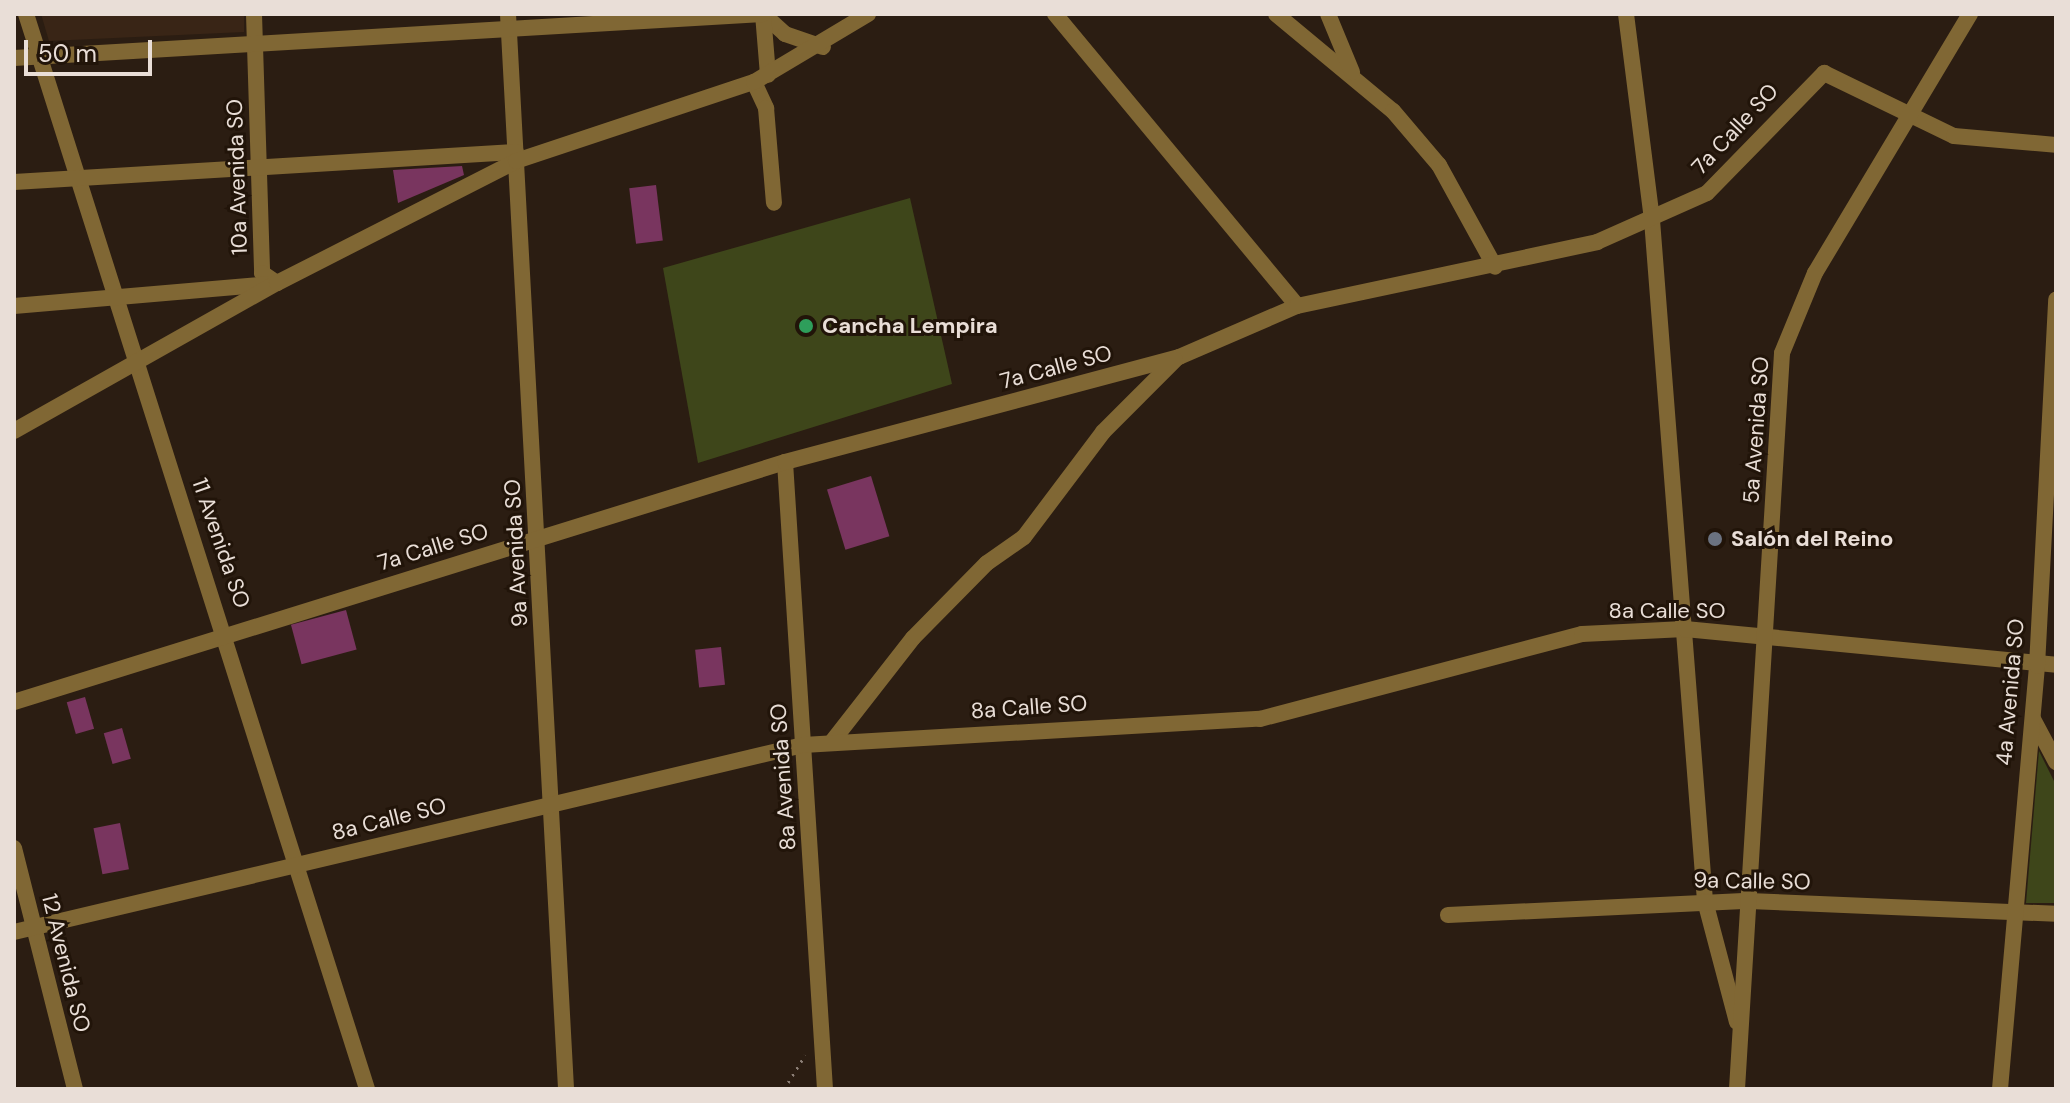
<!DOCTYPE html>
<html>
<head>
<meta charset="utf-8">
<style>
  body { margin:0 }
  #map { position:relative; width:2070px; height:1103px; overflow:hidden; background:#2b1d12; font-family:"DM Sans",sans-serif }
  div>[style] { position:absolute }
  .built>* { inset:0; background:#392516 }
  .green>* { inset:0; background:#3e461a }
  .building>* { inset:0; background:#79355f; transform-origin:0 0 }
  .path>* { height:3px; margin-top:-1.5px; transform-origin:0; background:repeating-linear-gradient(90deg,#8b7e75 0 2px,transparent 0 8px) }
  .minor>* { height:16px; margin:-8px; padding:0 8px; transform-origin:8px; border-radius:8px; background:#806734 }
  .dots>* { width:22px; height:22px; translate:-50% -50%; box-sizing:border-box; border:4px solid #211409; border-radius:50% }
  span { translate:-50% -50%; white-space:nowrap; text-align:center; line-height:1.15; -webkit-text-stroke:6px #211409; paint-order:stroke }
  .street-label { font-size:22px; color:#e9ded7 }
  .poi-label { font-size:22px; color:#e9ded7; font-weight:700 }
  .left { translate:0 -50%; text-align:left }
  .frame { position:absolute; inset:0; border:16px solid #e9ded7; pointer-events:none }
  .scale { position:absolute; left:24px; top:40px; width:128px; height:36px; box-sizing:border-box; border:4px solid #e9ded7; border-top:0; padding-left:10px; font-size:24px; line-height:28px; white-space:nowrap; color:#e9ded7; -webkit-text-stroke:6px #211409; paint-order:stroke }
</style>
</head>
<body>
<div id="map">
  <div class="built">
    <div style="clip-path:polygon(41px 14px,244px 14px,244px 32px,49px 41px)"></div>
  </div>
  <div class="green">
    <div style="clip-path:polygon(910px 198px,952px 384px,698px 463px,663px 268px)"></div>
    <div style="clip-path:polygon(2039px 751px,2056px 785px,2056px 903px,2026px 903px)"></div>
  </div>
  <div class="building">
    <div style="clip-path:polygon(462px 166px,464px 175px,398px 203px,393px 170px)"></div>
    <div style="left:656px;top:185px;width:56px;height:27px;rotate:83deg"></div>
    <div style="left:871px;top:476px;width:63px;height:46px;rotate:73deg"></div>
    <div style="left:346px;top:610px;width:41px;height:57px;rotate:75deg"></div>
    <div style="left:721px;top:647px;width:38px;height:26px;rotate:84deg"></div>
    <div style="left:85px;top:697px;width:33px;height:19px;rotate:74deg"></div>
    <div style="left:122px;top:728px;width:32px;height:19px;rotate:74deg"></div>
    <div style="left:120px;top:823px;width:47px;height:27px;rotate:79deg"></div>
  </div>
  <div class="path">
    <div style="left:784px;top:1089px;width:40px;rotate:-58deg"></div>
  </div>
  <div class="minor">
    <div style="left:26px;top:14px;width:1128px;rotate:72.4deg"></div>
    <div style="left:254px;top:14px;width:259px;rotate:88.2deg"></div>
    <div style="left:262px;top:273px;width:18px;rotate:34deg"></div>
    <div style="left:508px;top:14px;width:1077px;rotate:86.91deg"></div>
    <div style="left:763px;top:14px;width:30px;rotate:42deg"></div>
    <div style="left:785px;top:34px;width:40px;rotate:18.9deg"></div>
    <div style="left:763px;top:14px;width:61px;rotate:85.3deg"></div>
    <div style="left:1055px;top:14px;width:379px;rotate:50.3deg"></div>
    <div style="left:1276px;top:14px;width:152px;rotate:39.7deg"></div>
    <div style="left:1393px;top:111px;width:71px;rotate:49.6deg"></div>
    <div style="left:1439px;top:165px;width:116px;rotate:61.2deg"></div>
    <div style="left:1328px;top:14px;width:63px;rotate:67.5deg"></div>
    <div style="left:1626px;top:14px;width:208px;rotate:82.8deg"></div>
    <div style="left:1652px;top:220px;width:683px;rotate:85.55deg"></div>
    <div style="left:1705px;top:901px;width:125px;rotate:75.2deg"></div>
    <div style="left:14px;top:58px;width:750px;rotate:-3.36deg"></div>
    <div style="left:754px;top:82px;width:29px;rotate:65deg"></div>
    <div style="left:766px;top:108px;width:95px;rotate:85.2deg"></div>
    <div style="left:14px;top:182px;width:503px;rotate:-3.42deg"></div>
    <div style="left:14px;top:306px;width:258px;rotate:-4.9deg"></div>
    <div style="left:14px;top:431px;width:302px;rotate:-29.4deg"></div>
    <div style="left:277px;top:283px;width:268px;rotate:-27deg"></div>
    <div style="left:516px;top:161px;width:251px;rotate:-18.4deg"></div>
    <div style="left:754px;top:82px;width:133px;rotate:-30.8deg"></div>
    <div style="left:785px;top:462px;width:628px;rotate:86.35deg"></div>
    <div style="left:14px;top:702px;width:807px;rotate:-17.29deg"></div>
    <div style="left:785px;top:462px;width:408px;rotate:-14.9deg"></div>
    <div style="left:1179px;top:357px;width:129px;rotate:-23.4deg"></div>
    <div style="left:1297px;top:306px;width:307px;rotate:-12deg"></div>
    <div style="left:1597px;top:242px;width:120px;rotate:-24deg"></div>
    <div style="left:1707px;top:193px;width:168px;rotate:-45.7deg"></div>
    <div style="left:1824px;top:73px;width:144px;rotate:25.9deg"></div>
    <div style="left:1954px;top:136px;width:102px;rotate:5deg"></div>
    <div style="left:2033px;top:719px;width:49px;rotate:61.9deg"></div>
    <div style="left:831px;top:743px;width:133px;rotate:-52deg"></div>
    <div style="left:913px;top:638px;width:105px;rotate:-45.4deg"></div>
    <div style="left:987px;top:563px;width:45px;rotate:-35.1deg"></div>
    <div style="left:1024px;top:537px;width:131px;rotate:-53deg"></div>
    <div style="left:1103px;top:432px;width:102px;rotate:-45deg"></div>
    <div style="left:14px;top:848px;width:249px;rotate:75.8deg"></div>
    <div style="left:1448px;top:915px;width:301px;rotate:-2.7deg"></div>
    <div style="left:1749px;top:901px;width:307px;rotate:2.4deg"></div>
    <div style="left:14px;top:932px;width:811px;rotate:-13.33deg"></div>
    <div style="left:803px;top:745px;width:458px;rotate:-3.3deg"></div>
    <div style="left:1260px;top:719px;width:333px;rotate:-14.8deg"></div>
    <div style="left:1582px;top:634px;width:103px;rotate:-2.8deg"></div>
    <div style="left:1685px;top:629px;width:373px;rotate:5.5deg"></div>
    <div style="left:1737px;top:1089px;width:737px;rotate:-86.5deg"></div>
    <div style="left:1782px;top:353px;width:87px;rotate:-67.6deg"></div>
    <div style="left:1815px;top:273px;width:302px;rotate:-59.1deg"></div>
    <div style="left:2000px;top:1089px;width:425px;rotate:-85deg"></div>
    <div style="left:2037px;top:666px;width:367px;rotate:-87deg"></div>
  </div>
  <div class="dots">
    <div style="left:806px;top:326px;background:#2e9e5b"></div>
    <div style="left:1715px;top:539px;background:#6b7280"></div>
  </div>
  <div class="street-label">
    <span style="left:1735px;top:129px;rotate:-47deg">7a Calle SO</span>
    <span style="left:237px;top:177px;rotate:-92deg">10a Avenida SO</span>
    <span style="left:1056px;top:367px;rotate:-15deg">7a Calle SO</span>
    <span style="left:1756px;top:430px;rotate:-86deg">5a Avenida SO</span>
    <span style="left:221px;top:543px;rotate:71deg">11 Avenida SO</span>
    <span style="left:433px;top:547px;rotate:-17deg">7a Calle SO</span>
    <span style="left:516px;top:553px;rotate:-93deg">9a Avenida SO</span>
    <span style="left:1667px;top:611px">8a Calle SO</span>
    <span style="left:2010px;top:692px;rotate:-85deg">4a Avenida SO</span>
    <span style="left:1029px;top:707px;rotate:-4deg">8a Calle SO</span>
    <span style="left:783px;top:777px;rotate:-94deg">8a Avenida SO</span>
    <span style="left:389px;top:819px;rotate:-14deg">8a Calle SO</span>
    <span style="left:1752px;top:881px;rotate:1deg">9a Calle SO</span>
    <span style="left:66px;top:963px;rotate:76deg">12 Avenida SO</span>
  </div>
  <div class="poi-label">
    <span class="left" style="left:822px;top:326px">Cancha Lempira</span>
    <span class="left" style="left:1731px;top:539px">Salón del Reino</span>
  </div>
  <div class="frame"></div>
  <div class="scale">50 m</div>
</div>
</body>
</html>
